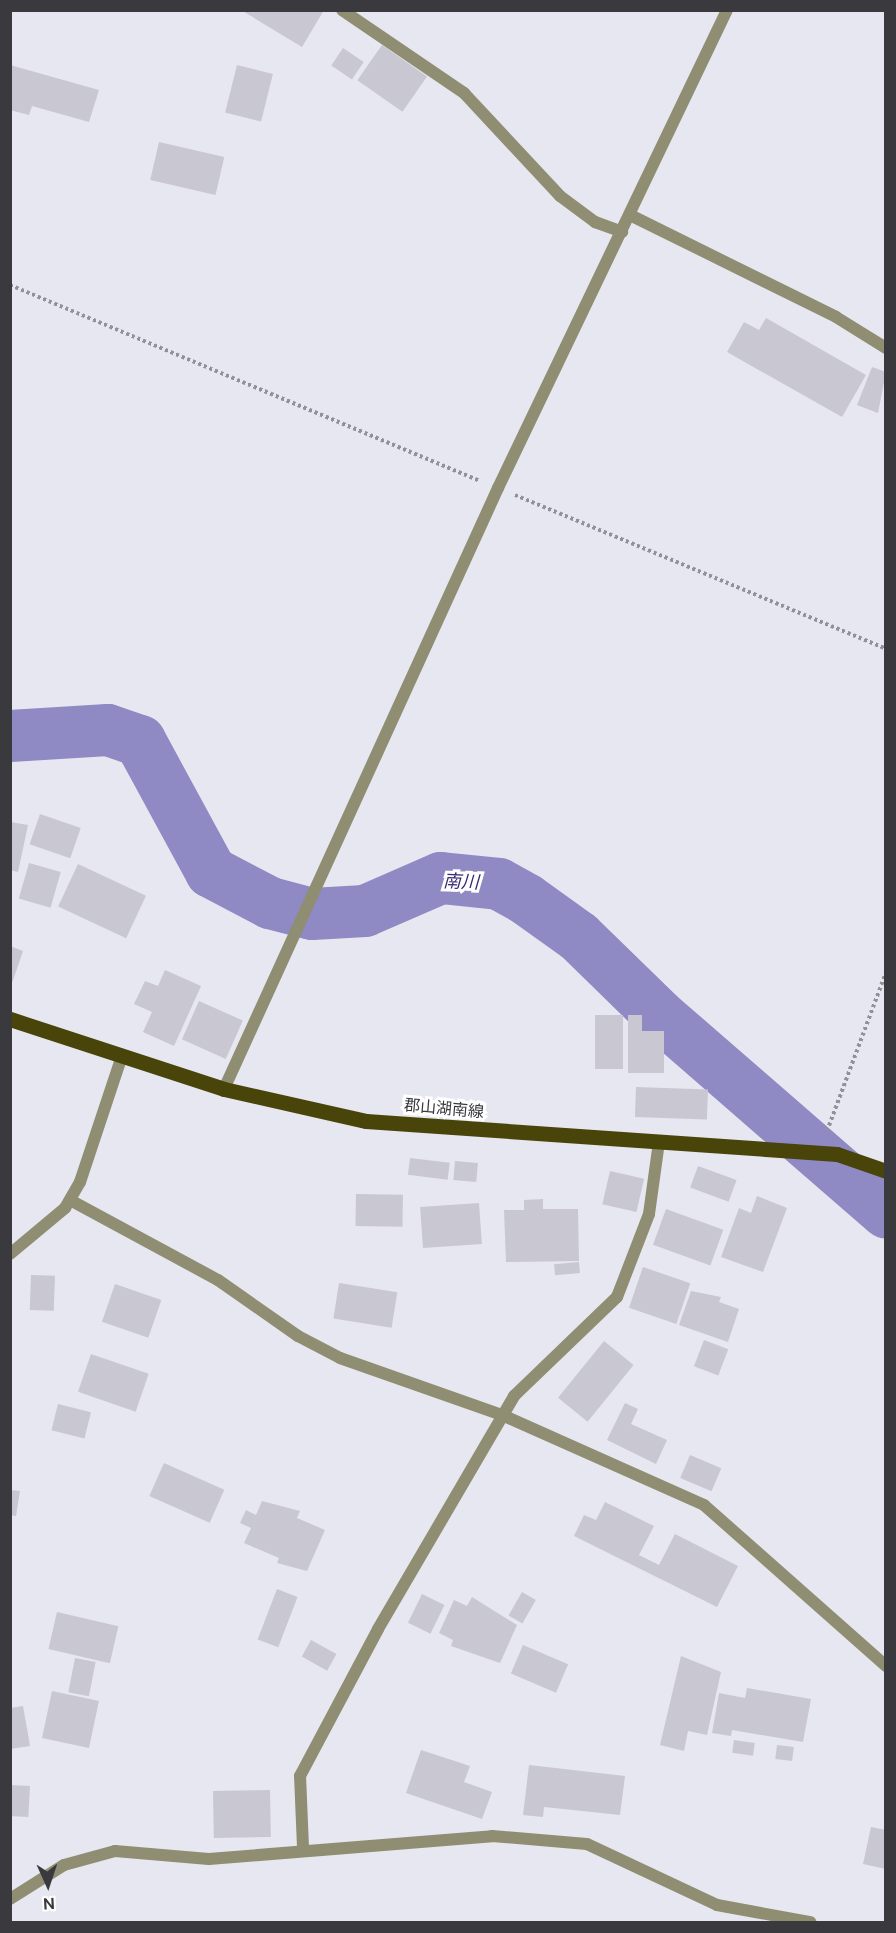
<!DOCTYPE html>
<html>
<head>
<meta charset="utf-8">
<style>
  body { margin:0 }
  #map { position:relative; width:896px; height:1933px; overflow:hidden; background:#e7e7f1; font-family:"DM Sans","Noto Sans JP",sans-serif }
  div>[style] { position:absolute }
  .river>* { height:52px; margin:-26px; padding:0 26px; transform-origin:26px; border-radius:26px; background:#8f89c4 }
  .building>* { inset:0; background:#c8c7d2; transform-origin:0 0 }
  .path>* { height:4px; margin-top:-2px; transform-origin:0; background:repeating-linear-gradient(90deg,#919198 0 3px,transparent 0 6px) }
  .street>* { height:12px; margin:-6px; padding:0 6px; transform-origin:6px; border-radius:6px; background:#8f8e72 }
  .primary>* { height:15px; margin:-7.5px; padding:0 7.5px; transform-origin:7.5px; border-radius:7.5px; background:#48440a }
  span { translate:-50% -50%; white-space:nowrap; text-align:center; line-height:1.15; -webkit-text-stroke:6px #fff; paint-order:stroke }
  .street-label { font-size:16px; color:#3a3a3e }
  .water-label { font-size:18px; color:#392971; font-style:italic }
  .frame { position:absolute; inset:0; border:12px solid #3a3a3e; pointer-events:none }
  .north { position:absolute; left:18px; top:1855px; width:60px; height:60px; -webkit-text-stroke:4px #fff; paint-order:stroke; rotate:177deg; font-size:16px; font-weight:700; line-height:24px; text-align:center; color:#3a3a3e }
  .north::after { content:''; display:block; margin:auto; width:21px; height:27px; background:#3a3a3e; clip-path:polygon(50% 0,100% 100%,50% 72%,0 100%) }
</style>
</head>
<body>
<div id="map">
  <div class="river">
    <div style="left:10px;top:736px;width:98px;rotate:-3.5deg"></div>
    <div style="left:108px;top:730px;width:34px;rotate:19deg"></div>
    <div style="left:140px;top:741px;width:149px;rotate:61.5deg"></div>
    <div style="left:211px;top:872px;width:67px;rotate:27.7deg"></div>
    <div style="left:270px;top:903px;width:43px;rotate:14.7deg"></div>
    <div style="left:312px;top:914px;width:53px;rotate:-3.2deg"></div>
    <div style="left:365px;top:911px;width:83px;rotate:-23.5deg"></div>
    <div style="left:441px;top:878px;width:58px;rotate:5.9deg"></div>
    <div style="left:499px;top:884px;width:31px;rotate:29deg"></div>
    <div style="left:526px;top:899px;width:65px;rotate:35.6deg"></div>
    <div style="left:579px;top:937px;width:112px;rotate:44.3deg"></div>
    <div style="left:659px;top:1015px;width:301px;rotate:41deg"></div>
  </div>
  <div class="building">
    <div style="clip-path:polygon(241px 10px,324px 10px,302px 47px)"></div>
    <div style="left:382px;top:45px;width:55px;height:43px;rotate:35deg"></div>
    <div style="left:343px;top:48px;width:25px;height:21px;rotate:34deg"></div>
    <div style="clip-path:polygon(10px 65px,99px 90px,89px 122px,32px 106px,29px 115px,10px 110px)"></div>
    <div style="left:237px;top:65px;width:37px;height:49px;rotate:14deg"></div>
    <div style="left:159px;top:142px;width:67px;height:39px;rotate:13deg"></div>
    <div style="clip-path:polygon(766px 318px,866px 375px,842px 417px,727px 352px,744px 322px,759px 330px)"></div>
    <div style="clip-path:polygon(872px 367px,886px 372px,878px 413px,857px 405px)"></div>
    <div style="left:40px;top:814px;width:43px;height:32px;rotate:19deg"></div>
    <div style="clip-path:polygon(10px 822px,28px 825px,18px 872px,10px 870px)"></div>
    <div style="left:29px;top:863px;width:33px;height:37px;rotate:16deg"></div>
    <div style="left:78px;top:864px;width:75px;height:47px;rotate:25deg"></div>
    <div style="clip-path:polygon(10px 946px,23px 951px,11px 986px,10px 986px)"></div>
    <div style="clip-path:polygon(165px 970px,201px 986px,174px 1046px,143px 1032px,152px 1012px,134px 1004px,145px 981px,158px 986px)"></div>
    <div style="left:199px;top:1001px;width:48px;height:42px;rotate:24deg"></div>
    <div style="left:595px;top:1015px;width:28px;height:54px"></div>
    <div style="clip-path:polygon(628px 1015px,642px 1015px,642px 1031px,664px 1031px,664px 1073px,628px 1073px)"></div>
    <div style="left:636px;top:1087px;width:72px;height:30px;rotate:2deg"></div>
    <div style="left:410px;top:1158px;width:40px;height:17px;rotate:7deg"></div>
    <div style="left:455px;top:1161px;width:23px;height:19px;rotate:5deg"></div>
    <div style="left:698px;top:1166px;width:41px;height:23px;rotate:20deg"></div>
    <div style="left:610px;top:1171px;width:35px;height:34px;rotate:13deg"></div>
    <div style="left:356px;top:1194px;width:47px;height:32px;rotate:1deg"></div>
    <div style="clip-path:polygon(757px 1196px,787px 1208px,763px 1272px,721px 1257px,739px 1208px,751px 1213px)"></div>
    <div style="clip-path:polygon(543px 1199px,543px 1209px,578px 1209px,579px 1261px,506px 1262px,504px 1210px,524px 1210px,524px 1200px)"></div>
    <div style="left:479px;top:1203px;width:41px;height:59px;rotate:86deg"></div>
    <div style="left:666px;top:1209px;width:61px;height:38px;rotate:20deg"></div>
    <div style="left:579px;top:1262px;width:11px;height:25px;rotate:85deg"></div>
    <div style="left:643px;top:1267px;width:50px;height:43px;rotate:19deg"></div>
    <div style="left:31px;top:1275px;width:24px;height:35px;rotate:2deg"></div>
    <div style="left:339px;top:1283px;width:59px;height:36px;rotate:9deg"></div>
    <div style="left:115px;top:1284px;width:49px;height:40px;rotate:19deg"></div>
    <div style="clip-path:polygon(691px 1291px,721px 1297px,719px 1302px,739px 1309px,728px 1342px,679px 1325px)"></div>
    <div style="left:704px;top:1340px;width:26px;height:28px;rotate:21deg"></div>
    <div style="left:604px;top:1341px;width:38px;height:73px;rotate:39deg"></div>
    <div style="left:91px;top:1354px;width:61px;height:40px;rotate:19deg"></div>
    <div style="clip-path:polygon(625px 1403px,638px 1409px,631px 1424px,667px 1440px,656px 1464px,607px 1440px)"></div>
    <div style="left:58px;top:1404px;width:34px;height:27px;rotate:14deg"></div>
    <div style="left:690px;top:1455px;width:34px;height:25px;rotate:23deg"></div>
    <div style="left:164px;top:1463px;width:66px;height:36px;rotate:24deg"></div>
    <div style="clip-path:polygon(10px 1490px,20px 1491px,16px 1516px,10px 1515px)"></div>
    <div style="clip-path:polygon(262px 1501px,300px 1511px,297px 1518px,325px 1530px,307px 1571px,277px 1563px,279px 1558px,244px 1543px,251px 1528px,240px 1523px,246px 1510px,256px 1515px)"></div>
    <div style="clip-path:polygon(605px 1502px,654px 1526px,639px 1555px,659px 1565px,675px 1534px,738px 1566px,717px 1607px,574px 1536px,584px 1515px,596px 1520px)"></div>
    <div style="left:277px;top:1589px;width:22px;height:54px;rotate:21deg"></div>
    <div style="left:522px;top:1592px;width:16px;height:27px;rotate:30deg"></div>
    <div style="left:422px;top:1594px;width:25px;height:32px;rotate:26deg"></div>
    <div style="clip-path:polygon(472px 1597px,517px 1625px,500px 1663px,451px 1646px,453px 1640px,439px 1633px,454px 1600px,467px 1606px)"></div>
    <div style="left:57px;top:1612px;width:63px;height:38px;rotate:13deg"></div>
    <div style="left:311px;top:1640px;width:29px;height:19px;rotate:29deg"></div>
    <div style="left:523px;top:1645px;width:49px;height:31px;rotate:23deg"></div>
    <div style="clip-path:polygon(681px 1656px,721px 1672px,707px 1735px,688px 1731px,684px 1751px,660px 1745px)"></div>
    <div style="left:75px;top:1658px;width:21px;height:35px;rotate:11deg"></div>
    <div style="clip-path:polygon(747px 1688px,811px 1699px,803px 1742px,732px 1730px,731px 1736px,712px 1733px,719px 1693px,745px 1698px)"></div>
    <div style="left:52px;top:1691px;width:48px;height:48px;rotate:12deg"></div>
    <div style="clip-path:polygon(23px 1706px,30px 1746px,10px 1749px,10px 1708px)"></div>
    <div style="left:734px;top:1740px;width:21px;height:13px;rotate:8deg"></div>
    <div style="left:777px;top:1745px;width:17px;height:14px;rotate:7deg"></div>
    <div style="clip-path:polygon(421px 1750px,470px 1766px,464px 1782px,492px 1792px,482px 1819px,406px 1793px)"></div>
    <div style="clip-path:polygon(529px 1765px,625px 1776px,620px 1815px,544px 1807px,543px 1817px,523px 1815px)"></div>
    <div style="left:10px;top:1785px;width:20px;height:31px;rotate:3deg"></div>
    <div style="left:270px;top:1790px;width:47px;height:57px;rotate:89deg"></div>
    <div style="clip-path:polygon(871px 1827px,886px 1830px,886px 1869px,863px 1864px)"></div>
  </div>
  <div class="path">
    <div style="left:10px;top:285px;width:509px;rotate:22.64deg"></div>
    <div style="left:515px;top:495px;width:402px;rotate:22.5deg"></div>
    <div style="left:827px;top:1131px;width:170px;rotate:-69.6deg"></div>
  </div>
  <div class="street">
    <div style="left:342px;top:10px;width:148px;rotate:34.2deg"></div>
    <div style="left:464px;top:93px;width:141px;rotate:47deg"></div>
    <div style="left:560px;top:196px;width:44px;rotate:36.6deg"></div>
    <div style="left:595px;top:222px;width:29px;rotate:20deg"></div>
    <div style="left:630px;top:215px;width:230px;rotate:26.3deg"></div>
    <div style="left:836px;top:317px;width:59px;rotate:31.8deg"></div>
    <div style="left:224px;top:1089px;width:661px;rotate:-65.49deg"></div>
    <div style="left:498px;top:488px;width:530px;rotate:-64.4deg"></div>
    <div style="left:70px;top:1200px;width:168px;rotate:28.4deg"></div>
    <div style="left:218px;top:1280px;width:98px;rotate:35deg"></div>
    <div style="left:298px;top:1336px;width:47px;rotate:27.6deg"></div>
    <div style="left:340px;top:1358px;width:172px;rotate:19.4deg"></div>
    <div style="left:502px;top:1415px;width:221px;rotate:24deg"></div>
    <div style="left:704px;top:1505px;width:243px;rotate:41.5deg"></div>
    <div style="left:10px;top:1254px;width:72px;rotate:-39.9deg"></div>
    <div style="left:65px;top:1208px;width:30px;rotate:-60deg"></div>
    <div style="left:80px;top:1182px;width:133px;rotate:-71.6deg"></div>
    <div style="left:303px;top:1847px;width:71px;rotate:-92.4deg"></div>
    <div style="left:300px;top:1776px;width:166px;rotate:-62deg"></div>
    <div style="left:378px;top:1629px;width:270px;rotate:-59.7deg"></div>
    <div style="left:514px;top:1396px;width:143px;rotate:-43.9deg"></div>
    <div style="left:617px;top:1297px;width:89px;rotate:-68.9deg"></div>
    <div style="left:649px;top:1214px;width:73px;rotate:-82.1deg"></div>
    <div style="left:10px;top:1899px;width:64px;rotate:-32.2deg"></div>
    <div style="left:64px;top:1865px;width:53px;rotate:-15.4deg"></div>
    <div style="left:115px;top:1851px;width:94px;rotate:4.9deg"></div>
    <div style="left:209px;top:1859px;width:284px;rotate:-4.6deg"></div>
    <div style="left:492px;top:1836px;width:95px;rotate:4.8deg"></div>
    <div style="left:587px;top:1844px;width:144px;rotate:25.1deg"></div>
    <div style="left:717px;top:1905px;width:95px;rotate:10.4deg"></div>
  </div>
  <div class="primary">
    <div style="left:10px;top:1019px;width:225px;rotate:18.1deg"></div>
    <div style="left:224px;top:1089px;width:146px;rotate:12.7deg"></div>
    <div style="left:366px;top:1121px;width:472px;rotate:4deg"></div>
    <div style="left:837px;top:1154px;width:52px;rotate:19.1deg"></div>
  </div>
  <div class="street-label">
    <span style="left:444px;top:1109px;rotate:5deg">郡山湖南線</span>
  </div>
  <div class="water-label">
    <span style="left:461px;top:882px;rotate:2deg">南川</span>
  </div>
  <div class="frame"></div>
  <div class="north">N</div>
</div>
</body>
</html>
